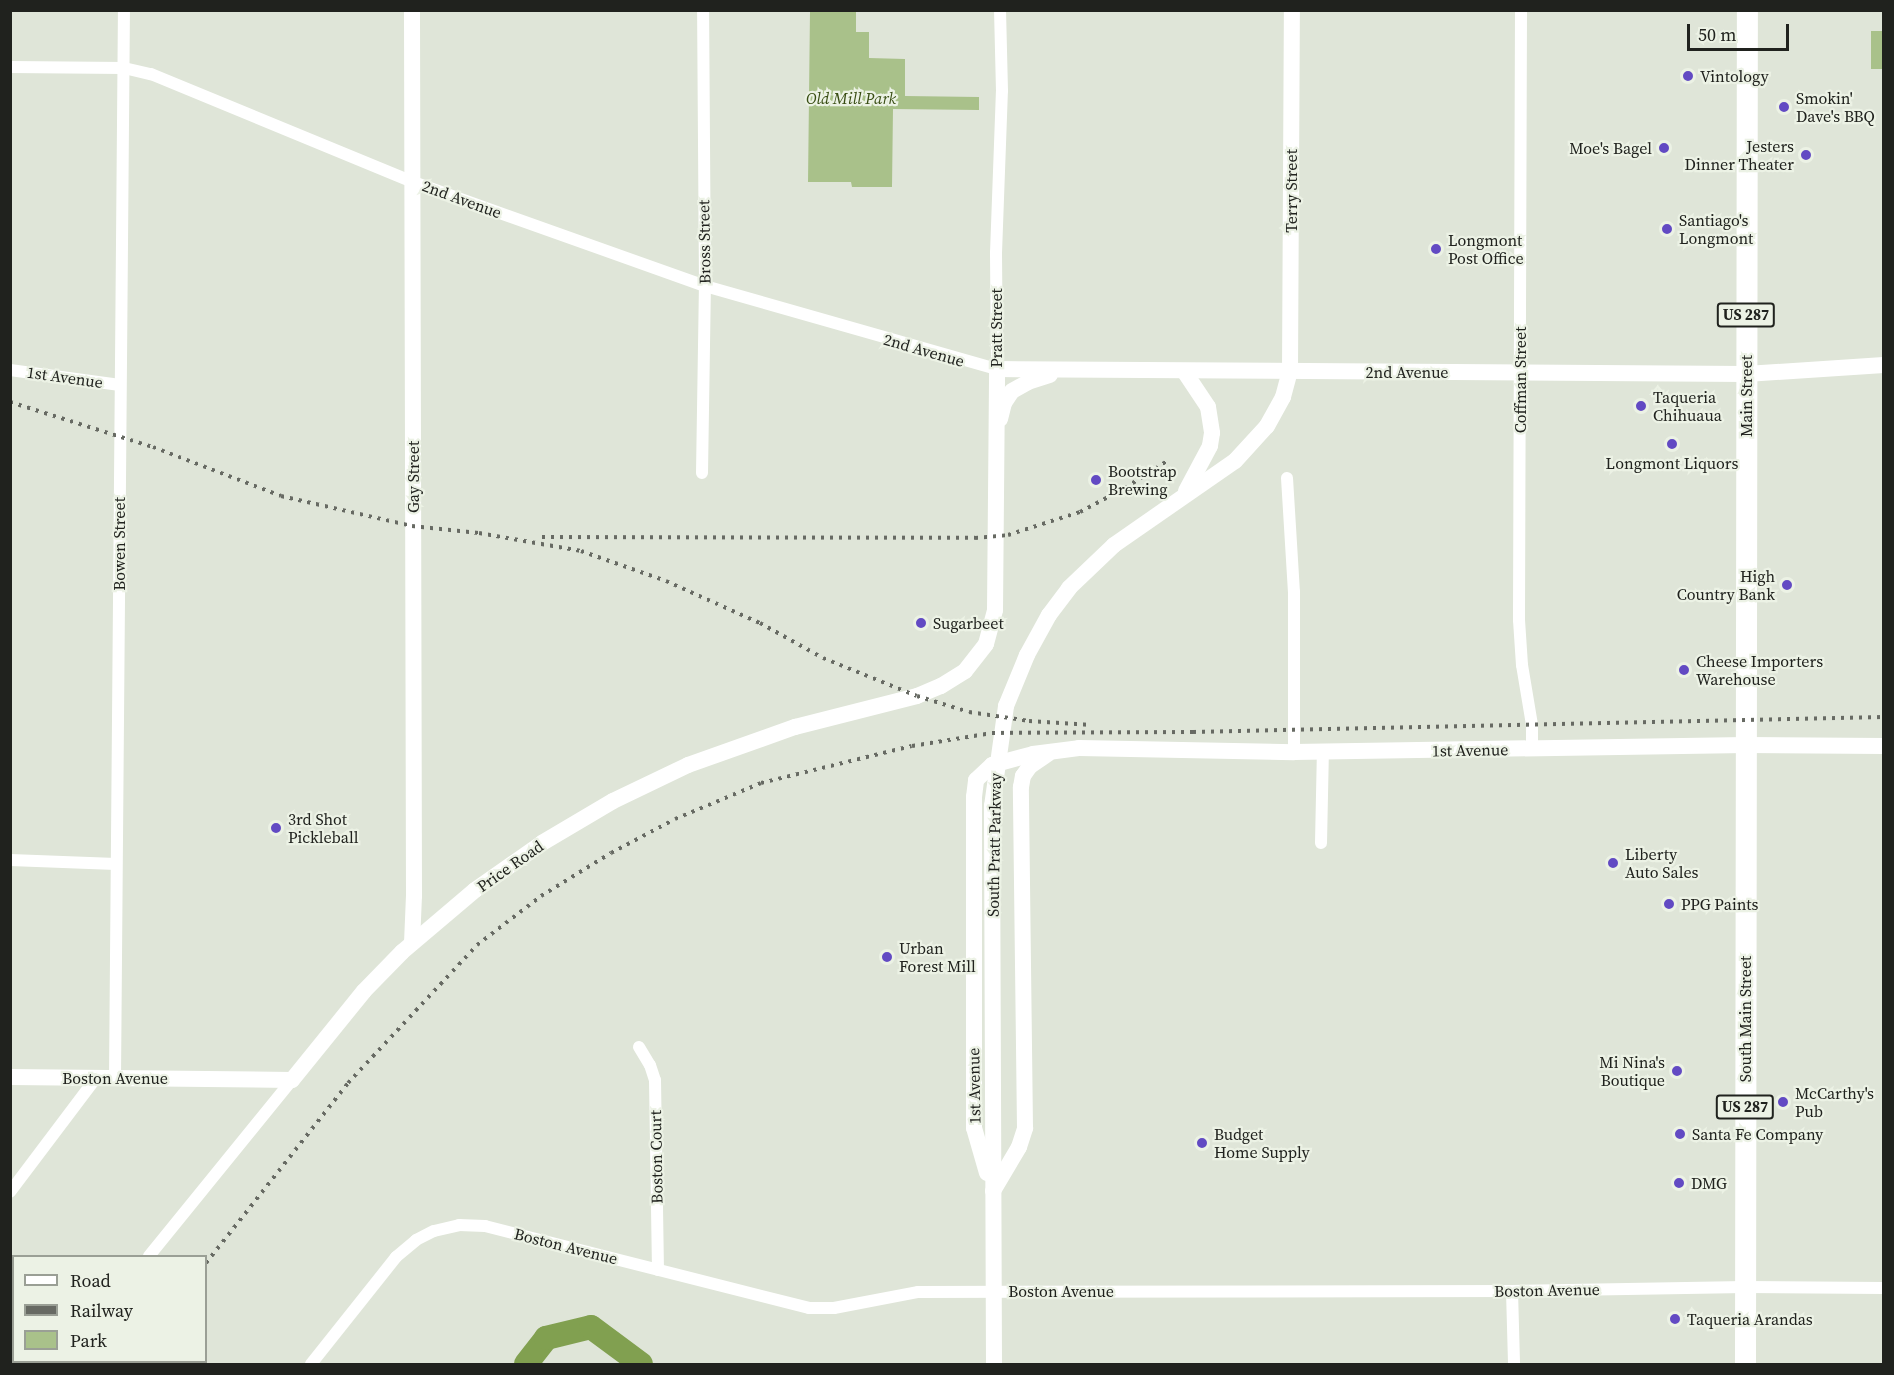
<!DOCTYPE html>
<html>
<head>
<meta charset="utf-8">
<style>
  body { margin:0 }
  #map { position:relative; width:1894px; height:1375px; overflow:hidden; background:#dfe5d8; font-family:"Source Serif 4",serif }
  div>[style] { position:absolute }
  .green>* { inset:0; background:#a9c18a; transform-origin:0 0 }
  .river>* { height:24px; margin:-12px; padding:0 12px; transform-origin:12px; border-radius:12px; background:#81a050 }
  .street>* { height:12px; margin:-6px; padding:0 6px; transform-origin:6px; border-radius:6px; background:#fff }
  .secondary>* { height:16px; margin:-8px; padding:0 8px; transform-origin:8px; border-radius:8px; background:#fff }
  .highway>* { height:21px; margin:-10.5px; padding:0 10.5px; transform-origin:10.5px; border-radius:10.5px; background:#fff }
  .rail>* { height:4px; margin-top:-2px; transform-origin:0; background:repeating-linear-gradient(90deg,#676a63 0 3px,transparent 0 9px) }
  .dots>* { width:16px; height:16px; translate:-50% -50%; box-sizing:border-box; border:3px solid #ecf2e5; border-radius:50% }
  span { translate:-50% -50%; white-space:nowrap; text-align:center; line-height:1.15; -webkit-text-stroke:4.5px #ecf2e5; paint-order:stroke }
  .shield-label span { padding:2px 4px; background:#ecf2e5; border:2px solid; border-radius:4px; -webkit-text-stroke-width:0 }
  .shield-label { font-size:15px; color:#20221e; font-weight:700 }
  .poi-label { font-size:16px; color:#20221e }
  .left { translate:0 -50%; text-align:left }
  .right { translate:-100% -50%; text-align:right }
  .park-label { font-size:16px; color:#384d13; font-style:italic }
  .street-label { font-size:16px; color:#20221e }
  .frame { position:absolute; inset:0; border:12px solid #20221e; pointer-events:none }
  .legend { position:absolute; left:12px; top:1255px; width:195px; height:108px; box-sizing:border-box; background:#ecf2e5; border:2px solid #9a9f95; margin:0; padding:8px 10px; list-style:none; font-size:18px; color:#20221e }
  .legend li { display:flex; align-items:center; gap:12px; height:30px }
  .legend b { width:30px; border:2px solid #9a9f95 }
  .scale { position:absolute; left:1687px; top:24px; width:102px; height:27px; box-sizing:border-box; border:3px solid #20221e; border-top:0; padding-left:8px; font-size:18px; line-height:21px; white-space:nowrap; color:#20221e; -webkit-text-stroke:4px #ecf2e5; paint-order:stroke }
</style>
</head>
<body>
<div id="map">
  <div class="green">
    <div style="clip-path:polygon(810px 11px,856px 11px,856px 32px,869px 32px,869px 58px,905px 59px,905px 96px,979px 97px,979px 110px,893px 109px,892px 187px,852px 187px,851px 182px,808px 182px)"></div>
    <div style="left:1871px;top:31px;width:12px;height:38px"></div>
  </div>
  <div class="river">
    <div style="left:526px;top:1364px;width:33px;rotate:-52deg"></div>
    <div style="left:546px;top:1338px;width:46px;rotate:-13.7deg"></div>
    <div style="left:591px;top:1327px;width:62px;rotate:36.5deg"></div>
  </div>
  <div class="street">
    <div style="left:1521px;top:10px;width:610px;rotate:90.19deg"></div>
    <div style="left:1519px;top:620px;width:45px;rotate:86.2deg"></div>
    <div style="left:1522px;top:665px;width:61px;rotate:80.5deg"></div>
    <div style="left:1532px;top:725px;width:24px;rotate:90deg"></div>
    <div style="left:10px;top:67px;width:114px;rotate:0.5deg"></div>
    <div style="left:124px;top:68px;width:28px;rotate:13deg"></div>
    <div style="left:151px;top:74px;width:283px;rotate:22.4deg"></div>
    <div style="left:413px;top:182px;width:310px;rotate:19.6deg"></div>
    <div style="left:705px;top:286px;width:304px;rotate:15.9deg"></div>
    <div style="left:997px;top:369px;width:116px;rotate:-90.5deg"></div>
    <div style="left:996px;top:253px;width:162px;rotate:-87.9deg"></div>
    <div style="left:1002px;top:91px;width:81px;rotate:-91.4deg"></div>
    <div style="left:10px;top:370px;width:111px;rotate:7.8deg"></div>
    <div style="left:702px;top:473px;width:187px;rotate:-89.1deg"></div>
    <div style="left:705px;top:286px;width:276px;rotate:-90.4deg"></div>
    <div style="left:1287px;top:478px;width:114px;rotate:86.5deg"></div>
    <div style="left:1294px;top:592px;width:160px;rotate:90deg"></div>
    <div style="left:1321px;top:843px;width:92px;rotate:-88.8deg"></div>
    <div style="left:10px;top:860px;width:106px;rotate:2.2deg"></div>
    <div style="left:639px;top:1047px;width:21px;rotate:59deg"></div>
    <div style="left:650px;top:1065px;width:16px;rotate:72deg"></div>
    <div style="left:655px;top:1080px;width:190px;rotate:89.1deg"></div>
    <div style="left:115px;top:1078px;width:1068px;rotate:-89.52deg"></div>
    <div style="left:10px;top:1192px;width:143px;rotate:-53deg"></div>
    <div style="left:149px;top:1256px;width:227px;rotate:-50.9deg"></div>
    <div style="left:10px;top:1264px;width:4px"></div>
    <div style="left:1512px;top:1291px;width:73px;rotate:88.4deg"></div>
    <div style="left:63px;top:1364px;width:3px;rotate:-45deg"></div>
    <div style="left:311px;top:1364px;width:137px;rotate:-51.5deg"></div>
    <div style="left:396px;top:1257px;width:26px;rotate:-40deg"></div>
    <div style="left:416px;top:1240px;width:20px;rotate:-27deg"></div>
    <div style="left:434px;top:1231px;width:26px;rotate:-13deg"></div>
    <div style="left:459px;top:1225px;width:26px;rotate:2deg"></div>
    <div style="left:485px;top:1226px;width:334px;rotate:14.2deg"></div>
    <div style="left:809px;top:1308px;width:25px"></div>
    <div style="left:834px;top:1308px;width:86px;rotate:-10.8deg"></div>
    <div style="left:918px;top:1292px;width:594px;rotate:-0.1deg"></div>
    <div style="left:1512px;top:1291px;width:233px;rotate:-1deg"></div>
    <div style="left:1745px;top:1287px;width:139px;rotate:0.4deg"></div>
  </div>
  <div class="secondary">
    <div style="left:1184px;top:371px;width:43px;rotate:56.3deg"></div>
    <div style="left:1208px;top:407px;width:26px;rotate:81deg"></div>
    <div style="left:1212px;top:433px;width:13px;rotate:99deg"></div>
    <div style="left:1210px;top:446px;width:51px;rotate:118.1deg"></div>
    <div style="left:1000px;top:419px;width:16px;rotate:-76deg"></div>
    <div style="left:1004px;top:403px;width:14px;rotate:-56deg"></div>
    <div style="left:1012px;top:391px;width:18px;rotate:-29deg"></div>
    <div style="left:1028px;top:382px;width:23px;rotate:-18deg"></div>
    <div style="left:412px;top:943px;width:47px;rotate:-87.6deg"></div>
    <div style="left:414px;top:896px;width:886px;rotate:-90.13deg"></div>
    <div style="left:10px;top:1077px;width:282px;rotate:0.6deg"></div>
    <div style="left:292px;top:1080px;width:114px;rotate:-51deg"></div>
    <div style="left:364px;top:991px;width:54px;rotate:-45.7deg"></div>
    <div style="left:402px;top:952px;width:96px;rotate:-40.3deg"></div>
    <div style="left:475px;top:890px;width:82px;rotate:-35deg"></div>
    <div style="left:542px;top:843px;width:82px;rotate:-30.6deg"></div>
    <div style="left:613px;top:801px;width:83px;rotate:-25.6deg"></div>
    <div style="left:688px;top:765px;width:114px;rotate:-19.6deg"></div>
    <div style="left:795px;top:727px;width:126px;rotate:-14.3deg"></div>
    <div style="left:917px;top:696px;width:26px;rotate:-23deg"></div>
    <div style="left:941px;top:686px;width:28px;rotate:-32deg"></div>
    <div style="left:965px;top:671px;width:34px;rotate:-52deg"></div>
    <div style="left:986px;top:644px;width:35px;rotate:-75deg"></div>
    <div style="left:995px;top:610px;width:241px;rotate:-89.5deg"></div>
    <div style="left:997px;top:369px;width:749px;rotate:0.38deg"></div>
    <div style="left:1746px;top:374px;width:138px;rotate:-3.7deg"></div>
    <div style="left:987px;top:1173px;width:47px;rotate:-106.1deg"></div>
    <div style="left:974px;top:1128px;width:331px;rotate:-90deg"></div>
    <div style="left:974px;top:797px;width:17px;rotate:-83deg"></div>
    <div style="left:976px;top:780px;width:22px;rotate:-43deg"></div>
    <div style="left:992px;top:765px;width:42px;rotate:-15deg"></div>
    <div style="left:1033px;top:754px;width:46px;rotate:-7.4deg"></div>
    <div style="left:1079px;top:748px;width:215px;rotate:1.1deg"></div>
    <div style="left:1294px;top:752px;width:452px;rotate:-0.9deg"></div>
    <div style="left:1746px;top:745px;width:138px;rotate:0.4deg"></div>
    <div style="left:993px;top:1191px;width:51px;rotate:-59.4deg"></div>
    <div style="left:1019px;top:1147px;width:20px;rotate:-72deg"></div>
    <div style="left:1025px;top:1128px;width:341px;rotate:-90.7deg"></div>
    <div style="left:1021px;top:787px;width:11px;rotate:-80deg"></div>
    <div style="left:1023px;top:776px;width:12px;rotate:-55deg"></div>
    <div style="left:1030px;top:766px;width:22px;rotate:-34deg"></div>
    <div style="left:994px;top:1364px;width:558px;rotate:-90.21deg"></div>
    <div style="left:992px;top:806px;width:101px;rotate:-82deg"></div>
    <div style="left:1006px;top:706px;width:55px;rotate:-67.6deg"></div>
    <div style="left:1027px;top:655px;width:46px;rotate:-61.2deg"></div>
    <div style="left:1049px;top:615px;width:34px;rotate:-53deg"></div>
    <div style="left:1069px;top:588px;width:62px;rotate:-43.7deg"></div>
    <div style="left:1114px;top:545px;width:147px;rotate:-34.8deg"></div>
    <div style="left:1235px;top:461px;width:47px;rotate:-47.6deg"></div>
    <div style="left:1267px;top:426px;width:33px;rotate:-61deg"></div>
    <div style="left:1283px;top:397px;width:27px;rotate:-75deg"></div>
    <div style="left:1290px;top:371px;width:361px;rotate:-89.7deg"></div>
  </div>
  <div class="highway">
    <div style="left:1745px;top:1364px;width:1354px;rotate:-89.92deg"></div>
  </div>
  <div class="rail">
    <div style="left:10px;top:402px;width:150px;rotate:17.5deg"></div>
    <div style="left:153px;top:447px;width:137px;rotate:20.9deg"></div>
    <div style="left:281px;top:496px;width:134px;rotate:12.9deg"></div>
    <div style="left:412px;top:526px;width:67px;rotate:6deg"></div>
    <div style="left:479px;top:533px;width:104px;rotate:10deg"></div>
    <div style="left:581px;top:551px;width:90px;rotate:19.4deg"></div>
    <div style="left:666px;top:581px;width:103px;rotate:24.1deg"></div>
    <div style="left:760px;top:623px;width:72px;rotate:29.1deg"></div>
    <div style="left:823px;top:658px;width:101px;rotate:22deg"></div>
    <div style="left:917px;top:696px;width:54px;rotate:17.1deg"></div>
    <div style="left:969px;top:712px;width:61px;rotate:8.5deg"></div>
    <div style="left:1029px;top:721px;width:63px;rotate:3.6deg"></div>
    <div style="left:542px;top:537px;width:433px;rotate:0.1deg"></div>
    <div style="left:975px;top:538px;width:33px;rotate:-5deg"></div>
    <div style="left:1008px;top:535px;width:76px;rotate:-17.7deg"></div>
    <div style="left:1080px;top:512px;width:51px;rotate:-28.1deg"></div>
    <div style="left:1125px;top:488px;width:52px;rotate:-32.5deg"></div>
    <div style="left:206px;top:1263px;width:229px;rotate:-51.7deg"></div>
    <div style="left:348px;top:1083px;width:189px;rotate:-46.9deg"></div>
    <div style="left:477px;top:945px;width:81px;rotate:-37.4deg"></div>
    <div style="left:541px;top:896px;width:82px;rotate:-31.6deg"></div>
    <div style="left:611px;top:853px;width:72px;rotate:-28deg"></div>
    <div style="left:675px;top:819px;width:93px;rotate:-22.7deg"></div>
    <div style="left:761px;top:783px;width:155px;rotate:-13.8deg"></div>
    <div style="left:912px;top:746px;width:81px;rotate:-9.2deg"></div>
    <div style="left:992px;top:733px;width:201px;rotate:-0.3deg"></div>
    <div style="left:1193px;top:732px;width:691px;rotate:-1.24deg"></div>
    <div style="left:128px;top:1364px;width:3px;rotate:-45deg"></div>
  </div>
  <div class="dots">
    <div style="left:1688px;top:76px;background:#624ac3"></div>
    <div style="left:1784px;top:107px;background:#624ac3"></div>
    <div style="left:1664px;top:148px;background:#624ac3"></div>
    <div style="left:1806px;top:155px;background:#624ac3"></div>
    <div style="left:1667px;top:229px;background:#624ac3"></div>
    <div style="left:1436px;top:249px;background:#624ac3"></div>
    <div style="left:1641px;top:406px;background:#624ac3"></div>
    <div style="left:1672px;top:444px;background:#624ac3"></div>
    <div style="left:1096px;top:480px;background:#624ac3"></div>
    <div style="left:1787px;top:585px;background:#624ac3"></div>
    <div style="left:921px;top:623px;background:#624ac3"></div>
    <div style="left:1684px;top:670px;background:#624ac3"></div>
    <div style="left:276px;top:828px;background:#624ac3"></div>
    <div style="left:1613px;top:863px;background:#624ac3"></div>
    <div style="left:1669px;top:904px;background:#624ac3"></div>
    <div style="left:887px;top:957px;background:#624ac3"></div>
    <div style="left:1677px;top:1071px;background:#624ac3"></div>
    <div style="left:1783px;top:1102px;background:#624ac3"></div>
    <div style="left:1680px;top:1134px;background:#624ac3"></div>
    <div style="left:1202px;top:1143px;background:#624ac3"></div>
    <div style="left:1679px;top:1183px;background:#624ac3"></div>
    <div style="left:1675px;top:1319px;background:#624ac3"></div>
  </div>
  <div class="shield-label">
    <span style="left:1746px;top:315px">US 287</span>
    <span style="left:1745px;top:1107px">US 287</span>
  </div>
  <div class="poi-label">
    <span class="left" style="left:1700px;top:76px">Vintology</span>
    <span class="left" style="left:1796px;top:107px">Smokin'<br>Dave's BBQ</span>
    <span class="right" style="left:1794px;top:155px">Jesters<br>Dinner Theater</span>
    <span class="right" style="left:1652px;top:148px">Moe's Bagel</span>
    <span class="left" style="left:1679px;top:229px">Santiago's<br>Longmont</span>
    <span class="left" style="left:1448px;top:249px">Longmont<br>Post Office</span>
    <span class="left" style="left:1653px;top:406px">Taqueria<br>Chihuaua</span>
    <span style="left:1672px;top:463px">Longmont Liquors</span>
    <span class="left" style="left:1108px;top:480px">Bootstrap<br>Brewing</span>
    <span class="right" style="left:1775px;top:585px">High<br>Country Bank</span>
    <span class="left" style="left:933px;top:623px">Sugarbeet</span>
    <span class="left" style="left:1696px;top:670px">Cheese Importers<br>Warehouse</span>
    <span class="left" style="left:288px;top:828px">3rd Shot<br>Pickleball</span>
    <span class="left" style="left:1625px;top:863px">Liberty<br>Auto Sales</span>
    <span class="left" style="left:1681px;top:904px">PPG Paints</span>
    <span class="left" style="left:899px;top:957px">Urban<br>Forest Mill</span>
    <span class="right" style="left:1665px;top:1071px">Mi Nina's<br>Boutique</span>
    <span class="left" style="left:1795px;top:1102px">McCarthy's<br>Pub</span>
    <span class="left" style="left:1214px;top:1143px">Budget<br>Home Supply</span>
    <span class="left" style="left:1692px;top:1134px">Santa Fe Company</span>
    <span class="left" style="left:1691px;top:1183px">DMG</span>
    <span class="left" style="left:1687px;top:1319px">Taqueria Arandas</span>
  </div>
  <div class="park-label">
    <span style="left:851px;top:98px">Old Mill Park</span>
  </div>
  <div class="street-label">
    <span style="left:1291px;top:191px;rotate:-90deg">Terry Street</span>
    <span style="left:462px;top:199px;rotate:20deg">2nd Avenue</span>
    <span style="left:704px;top:242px;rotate:-91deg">Bross Street</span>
    <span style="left:996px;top:328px;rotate:-90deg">Pratt Street</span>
    <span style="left:924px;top:350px;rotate:16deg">2nd Avenue</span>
    <span style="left:1407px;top:372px">2nd Avenue</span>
    <span style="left:65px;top:377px;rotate:8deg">1st Avenue</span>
    <span style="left:1520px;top:380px;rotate:-90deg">Coffman Street</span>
    <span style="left:1746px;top:396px;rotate:-90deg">Main Street</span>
    <span style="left:413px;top:477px;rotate:-90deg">Gay Street</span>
    <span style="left:119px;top:544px;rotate:-90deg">Bowen Street</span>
    <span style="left:1470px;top:750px;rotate:-1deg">1st Avenue</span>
    <span style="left:994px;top:845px;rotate:-89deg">South Pratt Parkway</span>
    <span style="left:510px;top:866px;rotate:-35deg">Price Road</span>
    <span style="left:1745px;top:1019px;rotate:-90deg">South Main Street</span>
    <span style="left:115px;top:1078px">Boston Avenue</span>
    <span style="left:974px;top:1086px;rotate:-91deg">1st Avenue</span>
    <span style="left:656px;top:1157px;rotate:-91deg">Boston Court</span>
    <span style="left:566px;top:1246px;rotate:14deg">Boston Avenue</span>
    <span style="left:1547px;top:1290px;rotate:-1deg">Boston Avenue</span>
    <span style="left:1061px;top:1291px">Boston Avenue</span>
  </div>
  <div class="frame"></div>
  <ul class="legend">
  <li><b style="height:8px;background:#fff"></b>Road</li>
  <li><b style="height:8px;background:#676a63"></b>Railway</li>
  <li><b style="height:16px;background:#a9c18a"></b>Park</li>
  </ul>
  <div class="scale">50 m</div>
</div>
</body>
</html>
